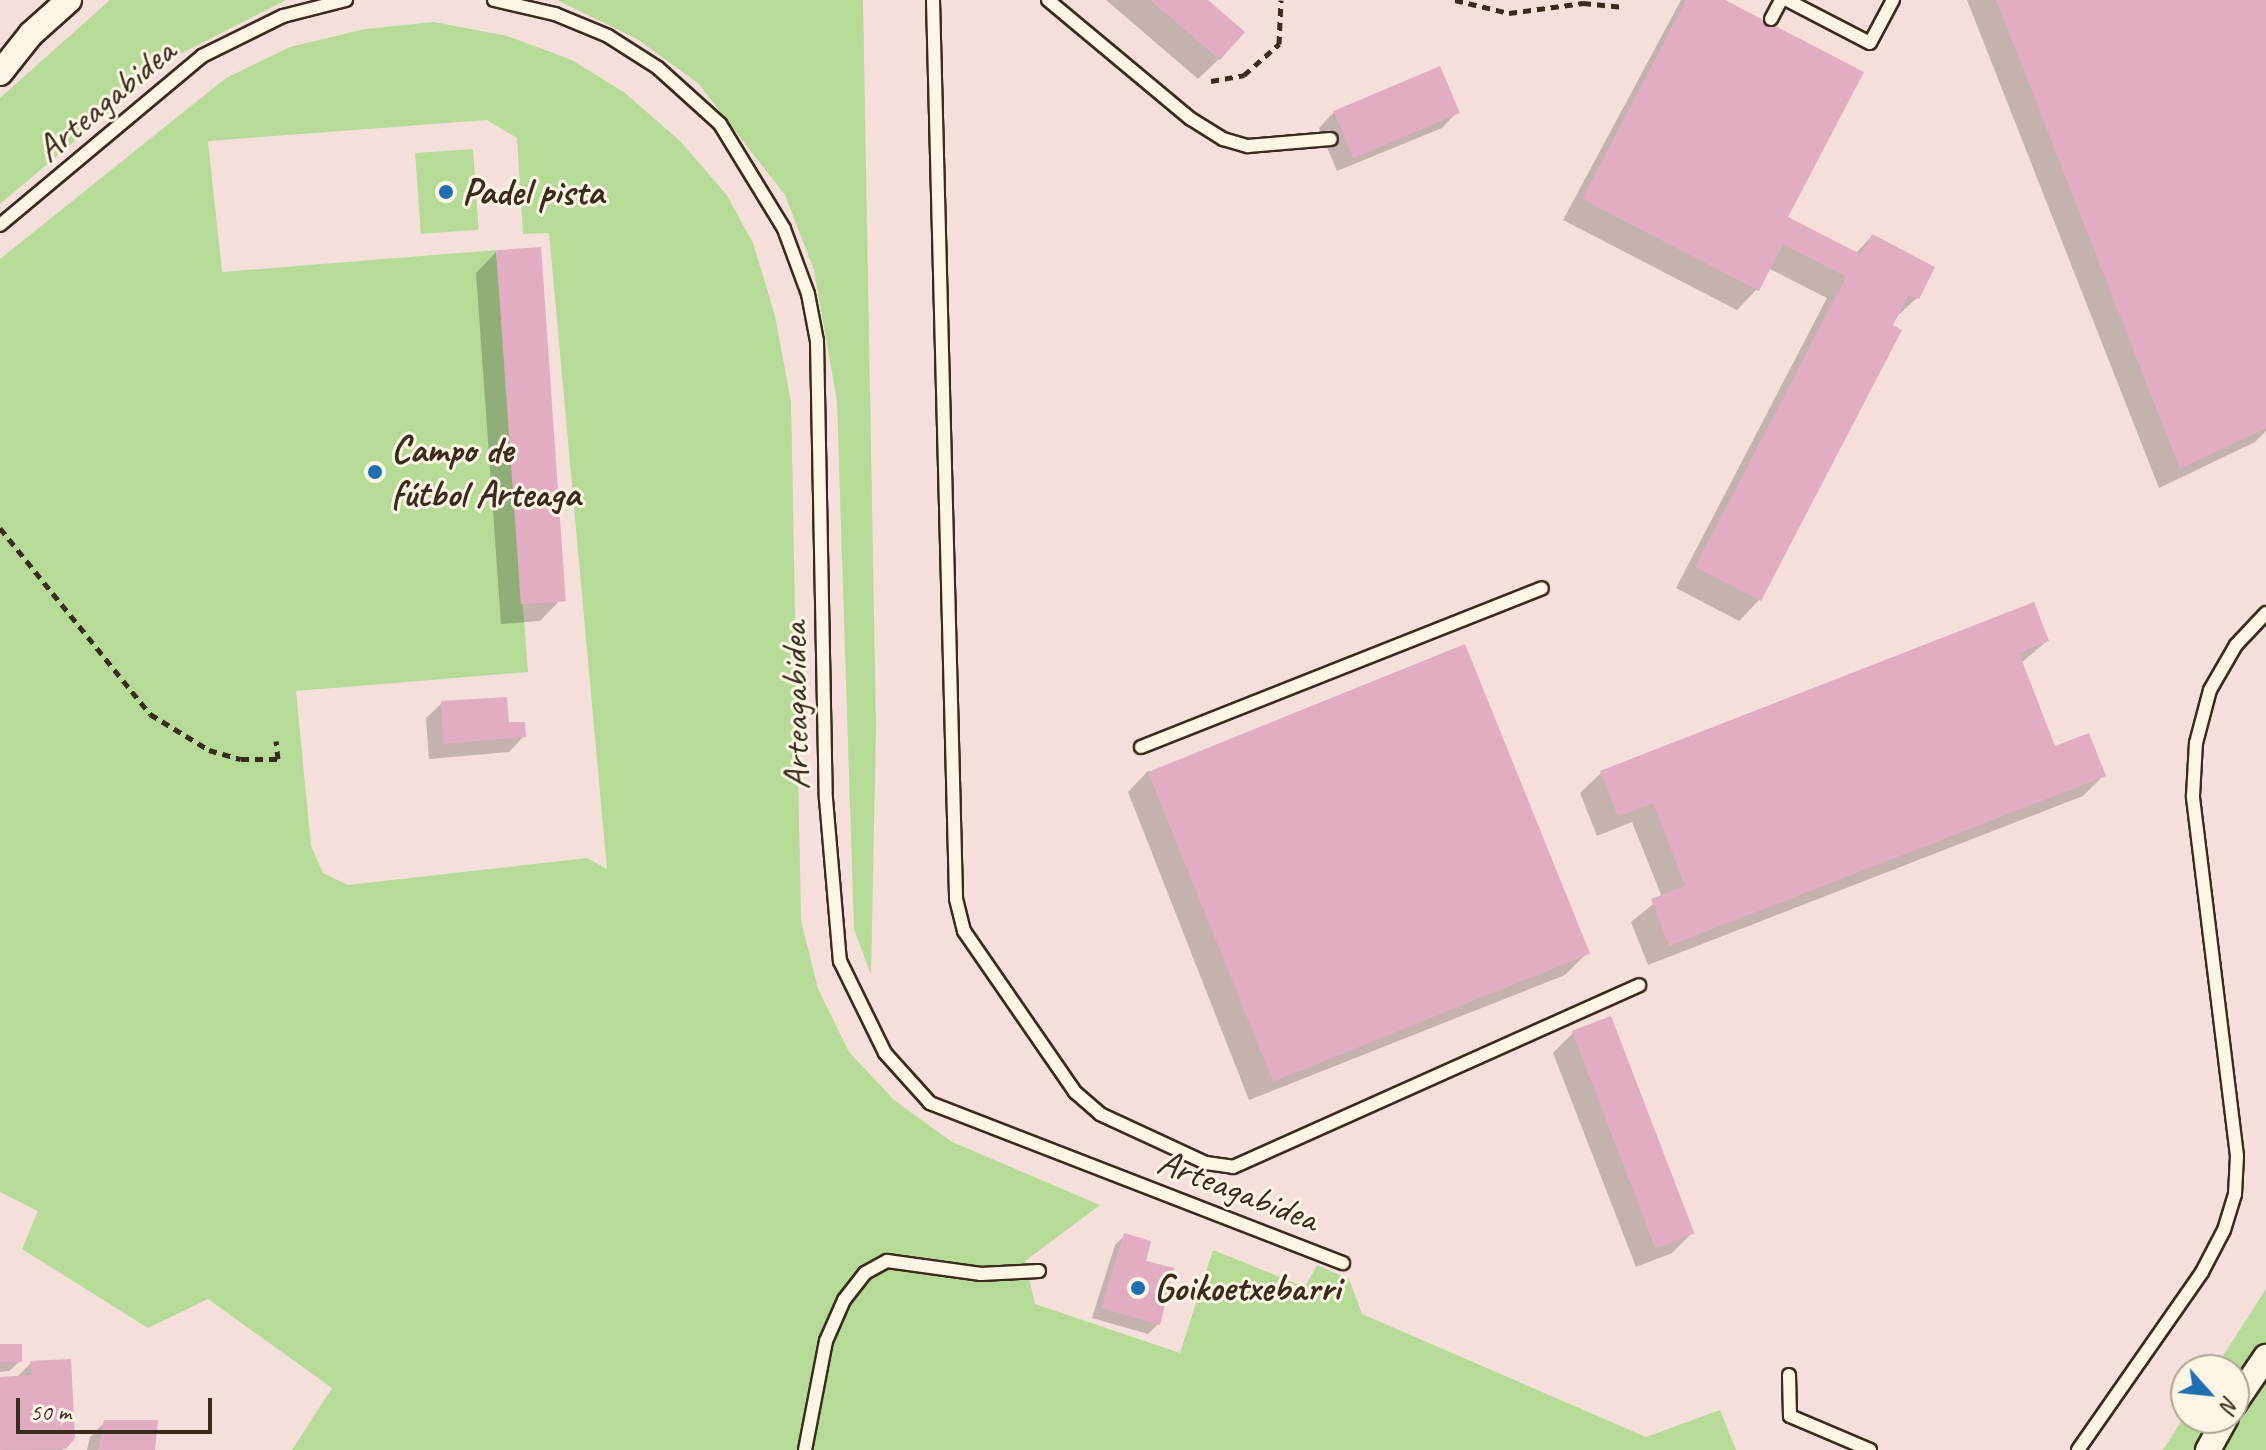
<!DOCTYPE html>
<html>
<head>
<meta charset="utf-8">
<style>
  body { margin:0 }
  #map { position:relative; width:2266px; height:1450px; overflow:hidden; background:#f4dfda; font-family:Caveat,sans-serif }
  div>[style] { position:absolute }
  .green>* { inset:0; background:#b5db97; transform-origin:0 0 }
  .shadow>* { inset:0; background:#0003 }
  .building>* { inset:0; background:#e2acc2; transform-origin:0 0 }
  .path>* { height:5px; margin-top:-2.5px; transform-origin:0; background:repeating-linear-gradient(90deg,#3b2a1e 0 8px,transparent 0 14px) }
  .roads { filter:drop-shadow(2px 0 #3b2a1e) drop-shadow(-2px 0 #3b2a1e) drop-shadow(0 2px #3b2a1e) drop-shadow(0 -2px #3b2a1e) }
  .service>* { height:12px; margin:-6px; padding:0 6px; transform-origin:6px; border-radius:6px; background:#fcf5e5 }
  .minor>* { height:24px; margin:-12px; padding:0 12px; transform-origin:12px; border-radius:12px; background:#fcf5e5 }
  .dots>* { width:22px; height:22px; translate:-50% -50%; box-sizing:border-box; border:4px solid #fcf5e5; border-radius:50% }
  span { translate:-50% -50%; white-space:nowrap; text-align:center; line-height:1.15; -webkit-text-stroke:6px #fcf5e5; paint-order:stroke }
  .street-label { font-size:38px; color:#3b2a1e }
  .poi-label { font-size:38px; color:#3b2a1e; font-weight:700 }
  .left { translate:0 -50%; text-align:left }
  .north { position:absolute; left:2170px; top:1354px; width:80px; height:80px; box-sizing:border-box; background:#fcf5e5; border:2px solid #afa495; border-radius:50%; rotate:117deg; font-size:22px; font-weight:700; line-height:32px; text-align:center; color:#3b2a1e }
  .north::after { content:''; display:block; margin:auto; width:28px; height:36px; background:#1f6fb2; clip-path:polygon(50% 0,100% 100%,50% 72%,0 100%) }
  .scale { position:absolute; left:16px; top:1398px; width:196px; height:36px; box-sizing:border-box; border:4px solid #3b2a1e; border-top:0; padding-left:10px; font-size:24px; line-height:28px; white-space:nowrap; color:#3b2a1e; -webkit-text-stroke:6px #fcf5e5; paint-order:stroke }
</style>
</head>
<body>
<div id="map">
  <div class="green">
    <div style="clip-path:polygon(110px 0,286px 0,176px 56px,0 204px,0 98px)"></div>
    <div style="clip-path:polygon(557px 0,863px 0,876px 727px,871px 975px,854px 929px,837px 401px,814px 270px,785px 195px,698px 83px,637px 39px)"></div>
    <div style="clip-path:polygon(evenodd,434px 22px,507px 36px,572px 60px,625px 93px,680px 141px,726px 194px,753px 243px,775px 316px,791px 402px,801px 921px,818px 989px,849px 1052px,894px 1100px,952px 1142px,1100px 1205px,1025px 1261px,1035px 1304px,1180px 1353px,1213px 1250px,1305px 1287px,1317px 1265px,1349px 1279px,1362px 1314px,1646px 1437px,1720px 1410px,1736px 1450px,292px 1450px,332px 1388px,208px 1299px,148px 1328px,22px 1249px,38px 1211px,0 1192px,0 259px,226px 78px,290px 47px,365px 29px,434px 22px,487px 120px,517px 138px,523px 234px,549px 233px,607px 869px,587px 858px,348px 885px,323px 873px,311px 846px,296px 691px,528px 672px,496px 250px,222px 272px,208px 141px,487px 120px)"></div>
    <div style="left:473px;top:149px;width:81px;height:58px;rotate:86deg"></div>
    <div style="clip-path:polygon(2266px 1289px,2266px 1450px,2163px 1450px,2186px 1414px,2234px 1418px,2234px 1370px,2214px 1370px)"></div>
  </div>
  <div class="shadow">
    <div style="clip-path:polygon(1106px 0,1205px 0,1219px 59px,1198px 79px)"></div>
    <div style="clip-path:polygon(1681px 0,1721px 0,1786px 217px,1855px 254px,1872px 236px,1917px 298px,1895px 318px,1891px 326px,1899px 331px,1759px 600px,1739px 621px,1676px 588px,1827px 298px,1768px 268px,1757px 289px,1737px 310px,1563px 220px)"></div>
    <div style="clip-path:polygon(1967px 0,2266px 0,2266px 431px,2255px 442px,2159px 488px)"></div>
    <div style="clip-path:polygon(1334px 112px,1457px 112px,1442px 128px,1337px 171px,1319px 128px)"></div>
    <div style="clip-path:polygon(496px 252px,560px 600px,540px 621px,501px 624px,476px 273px)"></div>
    <div style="clip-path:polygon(2047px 641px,2021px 663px,2054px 748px,2103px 776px,2083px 796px,1648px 965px,1631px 922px,1662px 897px,1632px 822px,1597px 836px,1580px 793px,1601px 773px)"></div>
    <div style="clip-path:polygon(442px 703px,507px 725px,524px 736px,509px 752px,429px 759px,426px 718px)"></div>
    <div style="clip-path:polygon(1148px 771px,1585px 955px,1565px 975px,1249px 1100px,1128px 792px)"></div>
    <div style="clip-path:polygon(1573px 1033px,1693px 1232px,1672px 1253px,1636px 1267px,1553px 1053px)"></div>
    <div style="clip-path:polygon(1125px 1235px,1158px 1324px,1148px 1334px,1092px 1318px,1115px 1245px)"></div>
    <div style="clip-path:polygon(0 1348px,20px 1361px,9px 1371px,0 1372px)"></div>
    <div style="clip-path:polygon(31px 1363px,73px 1438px,62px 1450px,0 1450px,0 1379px,16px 1378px)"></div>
    <div style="clip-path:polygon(105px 1422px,153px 1450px,87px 1450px,90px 1437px)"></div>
  </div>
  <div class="building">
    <div style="clip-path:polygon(1150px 0,1208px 0,1245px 32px,1220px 60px)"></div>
    <div style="clip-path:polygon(1686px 0,1725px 0,1864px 72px,1788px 217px,1862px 255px,1872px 234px,1935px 267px,1919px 299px,1909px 295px,1893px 325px,1902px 330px,1761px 601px,1695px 567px,1846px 277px,1783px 244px,1759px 291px,1582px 199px)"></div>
    <div style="clip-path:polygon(1996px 0,2266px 0,2266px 428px,2180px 469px)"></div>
    <div style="left:1440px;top:66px;width:51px;height:116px;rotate:67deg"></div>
    <div style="left:541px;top:247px;width:355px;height:45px;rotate:86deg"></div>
    <div style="clip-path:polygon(2034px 602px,2049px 641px,2019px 653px,2055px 746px,2089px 733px,2106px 776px,1669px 946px,1651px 899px,1685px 886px,1653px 803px,1618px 817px,1600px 771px)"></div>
    <div style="left:1465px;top:644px;width:334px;height:342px;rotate:68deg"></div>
    <div style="clip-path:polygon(507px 697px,509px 722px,525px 722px,526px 737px,443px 744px,441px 701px)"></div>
    <div style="left:1611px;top:1016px;width:233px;height:42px;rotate:69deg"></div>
    <div style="clip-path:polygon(1124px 1233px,1151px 1241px,1146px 1261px,1174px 1268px,1160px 1325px,1101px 1308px)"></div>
    <div style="left:22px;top:1344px;width:18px;height:22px;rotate:90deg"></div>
    <div style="clip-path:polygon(71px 1359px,75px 1438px,66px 1449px,0 1450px,0 1377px,32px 1375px,30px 1361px)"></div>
    <div style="clip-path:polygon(104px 1420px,158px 1420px,155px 1450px,98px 1450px)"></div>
  </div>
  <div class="path">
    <div style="left:1455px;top:0;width:56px;rotate:13.5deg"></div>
    <div style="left:1509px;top:13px;width:75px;rotate:-7.7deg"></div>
    <div style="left:1583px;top:3px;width:41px;rotate:5.6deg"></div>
    <div style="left:1211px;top:81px;width:34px;rotate:-10deg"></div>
    <div style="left:1244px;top:75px;width:47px;rotate:-41.5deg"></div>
    <div style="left:1279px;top:44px;width:44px;rotate:-87.4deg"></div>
    <div style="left:0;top:528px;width:239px;rotate:51.1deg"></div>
    <div style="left:150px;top:714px;width:69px;rotate:31.4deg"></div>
    <div style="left:209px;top:750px;width:33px;rotate:16deg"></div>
    <div style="left:241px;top:759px;width:37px"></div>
    <div style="left:278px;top:759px;width:18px;rotate:-96deg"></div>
  </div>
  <div class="roads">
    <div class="service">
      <div style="left:494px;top:0;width:63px;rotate:12.9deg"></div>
      <div style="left:555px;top:14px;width:57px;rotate:22.5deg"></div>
      <div style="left:608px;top:36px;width:59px;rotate:32.6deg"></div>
      <div style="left:658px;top:68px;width:84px;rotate:42.1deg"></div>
      <div style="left:720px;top:124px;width:123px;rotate:58.6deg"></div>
      <div style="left:784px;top:229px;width:69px;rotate:69.7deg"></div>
      <div style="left:808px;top:294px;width:48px;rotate:79.2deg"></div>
      <div style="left:817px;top:341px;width:458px;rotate:88.9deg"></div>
      <div style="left:826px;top:799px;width:163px;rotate:85.1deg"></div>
      <div style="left:840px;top:961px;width:102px;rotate:63.9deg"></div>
      <div style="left:885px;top:1053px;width:67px;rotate:48deg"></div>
      <div style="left:930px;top:1103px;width:443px;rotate:21.2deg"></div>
      <div style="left:933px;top:0;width:899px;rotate:88.53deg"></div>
      <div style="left:956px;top:899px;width:33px;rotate:76deg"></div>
      <div style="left:964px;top:931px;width:196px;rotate:55.4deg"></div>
      <div style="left:1075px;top:1092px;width:33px;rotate:41deg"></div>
      <div style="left:1100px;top:1114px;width:117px;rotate:24.8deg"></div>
      <div style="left:1206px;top:1163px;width:27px;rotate:8deg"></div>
      <div style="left:1233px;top:1167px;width:445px;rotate:-24.1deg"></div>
      <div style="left:1048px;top:0;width:186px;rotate:39.8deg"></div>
      <div style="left:1191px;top:119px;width:38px;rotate:32deg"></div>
      <div style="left:1223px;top:139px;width:26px;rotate:16deg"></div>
      <div style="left:1248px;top:146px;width:83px;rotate:-4.8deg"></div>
      <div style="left:1787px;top:0;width:93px;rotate:27.4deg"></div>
      <div style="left:1870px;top:43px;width:49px;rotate:-61.9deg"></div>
      <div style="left:1771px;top:19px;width:21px;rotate:-62deg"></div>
      <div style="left:0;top:225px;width:263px;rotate:-39.9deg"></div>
      <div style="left:202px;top:56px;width:90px;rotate:-26.3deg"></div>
      <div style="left:283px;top:16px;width:65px;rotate:-14.3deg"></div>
      <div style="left:1141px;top:747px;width:431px;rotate:-21.6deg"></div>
      <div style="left:1789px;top:1375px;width:41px;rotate:88.6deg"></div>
      <div style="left:1790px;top:1416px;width:87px;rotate:23deg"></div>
      <div style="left:805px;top:1450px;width:111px;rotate:-79.1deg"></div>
      <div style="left:826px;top:1341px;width:45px;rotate:-66.3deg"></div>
      <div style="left:844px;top:1300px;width:34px;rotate:-52deg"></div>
      <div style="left:865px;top:1273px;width:25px;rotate:-29deg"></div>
      <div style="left:887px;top:1261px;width:95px;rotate:7.9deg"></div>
      <div style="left:981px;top:1274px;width:58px;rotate:-3deg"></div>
      <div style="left:2078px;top:1450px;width:217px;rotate:-55.1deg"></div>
      <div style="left:2202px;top:1272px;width:47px;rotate:-62.4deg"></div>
      <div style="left:2224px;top:1230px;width:38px;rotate:-73deg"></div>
      <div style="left:2235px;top:1194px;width:38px;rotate:-87deg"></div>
      <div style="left:2237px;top:1156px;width:363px;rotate:-97deg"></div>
      <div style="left:2193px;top:796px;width:53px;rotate:-86.8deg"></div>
      <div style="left:2196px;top:743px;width:55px;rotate:-75.2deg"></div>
      <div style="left:2210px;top:690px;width:52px;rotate:-60deg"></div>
      <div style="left:2236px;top:645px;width:44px;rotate:-46.8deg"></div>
    </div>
    <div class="minor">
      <div style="left:0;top:73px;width:50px;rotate:-51.5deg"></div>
      <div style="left:31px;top:34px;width:51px;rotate:-41.8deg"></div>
      <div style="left:2234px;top:1404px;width:57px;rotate:-55.8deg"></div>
      <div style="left:2208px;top:1450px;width:37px;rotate:-61deg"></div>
    </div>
  </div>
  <div class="dots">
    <div style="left:446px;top:192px;background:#1f6fb2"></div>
    <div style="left:375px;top:472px;background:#1f6fb2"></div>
    <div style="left:1138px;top:1288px;background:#1f6fb2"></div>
  </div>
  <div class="street-label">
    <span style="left:105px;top:100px;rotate:-40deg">Arteagabidea</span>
    <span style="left:795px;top:706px;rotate:-91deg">Arteagabidea</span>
    <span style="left:1238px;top:1190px;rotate:21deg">Arteagabidea</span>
  </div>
  <div class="poi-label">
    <span class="left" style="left:462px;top:192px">Padel pista</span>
    <span class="left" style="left:391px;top:472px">Campo de<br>fútbol Arteaga</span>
    <span class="left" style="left:1154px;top:1288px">Goikoetxebarri</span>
  </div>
  <div class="north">N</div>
  <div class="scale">50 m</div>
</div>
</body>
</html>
